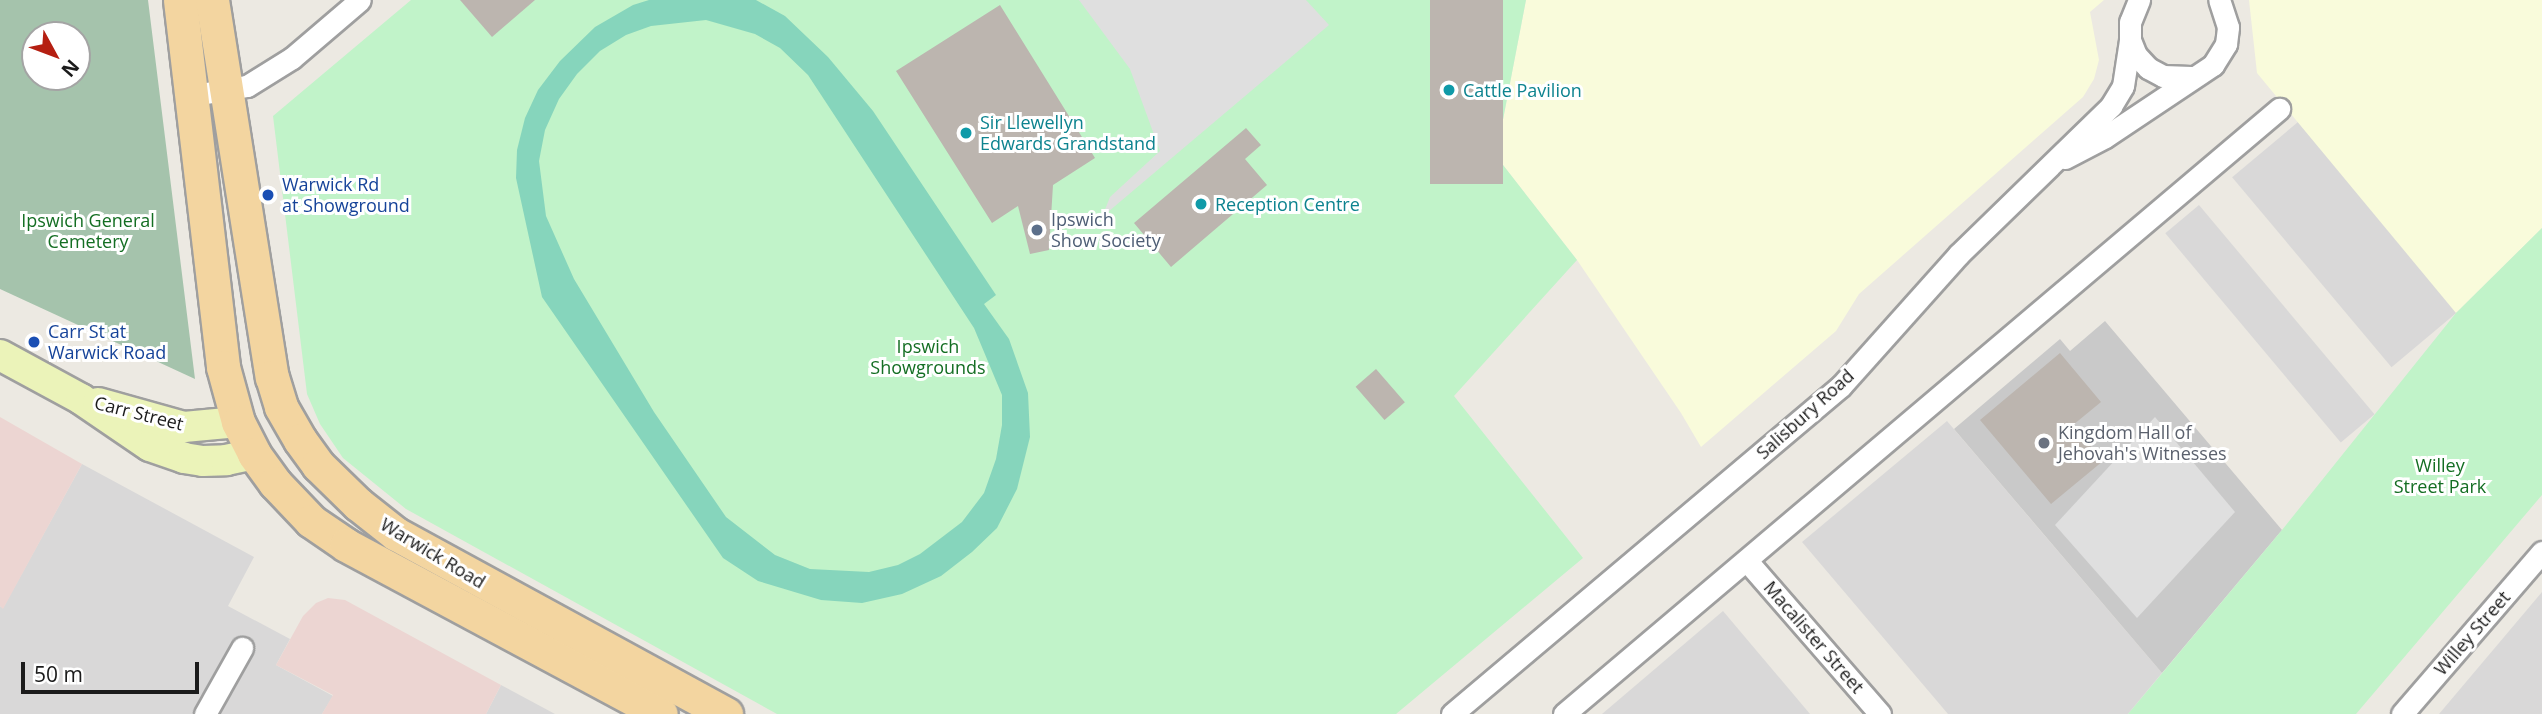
<!DOCTYPE html>
<html>
<head>
<meta charset="utf-8">
<style>
  body { margin:0 }
  #map { position:relative; width:2542px; height:714px; overflow:hidden; background:#ece9e2; font-family:"Open Sans",sans-serif }
  div>[style] { position:absolute }
  .residential>* { inset:0; background:#d9d8d8; transform-origin:0 0 }
  .commercial>* { inset:0; background:#ecd5d2 }
  .education>* { inset:0; background:#f9fbdb }
  .religious>* { inset:0; background:#c9c9c9 }
  .cemetery>* { inset:0; background:#a5c3ac }
  .park>* { inset:0; background:#c1f3c9 }
  .pitch>* { inset:0; background:#86d5bc }
  .parking>* { inset:0; background:#dfdfdf }
  .building>* { inset:0; background:#bcb5af; transform-origin:0 0 }
  .roads { filter:drop-shadow(2px 0 #9f9f9f) drop-shadow(-2px 0 #9f9f9f) drop-shadow(0 2px #9f9f9f) drop-shadow(0 -2px #9f9f9f) }
  .minor>* { height:21px; margin:-10.5px; padding:0 10.5px; transform-origin:10.5px; border-radius:10.5px; background:#fff }
  .secondary>* { height:30px; margin:-15px; padding:0 15px; transform-origin:15px; border-radius:15px; background:#ebf3b9 }
  .primary>* { height:33px; margin:-16.5px; padding:0 16.5px; transform-origin:16.5px; border-radius:16.5px; background:#f3d5a0 }
  .dots>* { width:19px; height:19px; translate:-50% -50%; box-sizing:border-box; border:4px solid #fff; border-radius:50% }
  span { translate:-50% -50%; white-space:nowrap; text-align:center; line-height:1.15; -webkit-text-stroke:6px #fff; paint-order:stroke }
  .culture-label { font-size:18px; color:#0d838f }
  .left { translate:0 -50%; text-align:left }
  .transit-label { font-size:18px; color:#164399 }
  .service-label { font-size:18px; color:#4e5e75 }
  .park-label { font-size:18px; color:#146e23 }
  .street-label { font-size:18px; color:#1b1b1b }
  .worship-label { font-size:18px; color:#5b616d }
  .north { position:absolute; left:21px; top:21px; width:70px; height:70px; box-sizing:border-box; background:#fff; border:2px solid #a4a4a4; border-radius:50%; rotate:131deg; font-size:19px; font-weight:700; line-height:28px; text-align:center; color:#1b1b1b }
  .north::after { content:''; display:block; margin:auto; width:24px; height:32px; background:#b51f12; clip-path:polygon(50% 0,100% 100%,50% 72%,0 100%) }
  .scale { position:absolute; left:21px; top:662px; width:178px; height:32px; box-sizing:border-box; border:4px solid #1b1b1b; border-top:0; padding-left:9px; font-size:21px; line-height:24px; white-space:nowrap; color:#1b1b1b; -webkit-text-stroke:5px #fff; paint-order:stroke }
</style>
</head>
<body>
<div id="map">
  <div class="residential">
    <div style="left:2298px;top:122px;width:248px;height:86px;rotate:50deg"></div>
    <div style="left:2199px;top:205px;width:273px;height:44px;rotate:50deg"></div>
    <div style="clip-path:polygon(1947px 421px,2162px 673px,2128px 714px,1948px 714px,1802px 542px)"></div>
    <div style="clip-path:polygon(82px 464px,254px 557px,228px 606px,290px 639px,276px 665px,333px 696px,322px 714px,0 714px,0 606px,3px 608px)"></div>
    <div style="clip-path:polygon(2542px 592px,2542px 714px,2439px 714px)"></div>
    <div style="clip-path:polygon(1723px 611px,1810px 714px,1602px 714px)"></div>
    <div style="clip-path:polygon(501px 685px,555px 714px,486px 714px)"></div>
  </div>
  <div class="commercial">
    <div style="clip-path:polygon(0 417px,82px 464px,3px 609px,0 606px)"></div>
    <div style="clip-path:polygon(328px 598px,345px 600px,501px 685px,486px 714px,322px 714px,333px 695px,276px 665px,303px 616px,316px 603px)"></div>
  </div>
  <div class="education">
    <div style="clip-path:polygon(1526px 0,2104px 0,2090px 12px,2099px 60px,2094px 79px,2083px 97px,1859px 294px,1836px 331px,1701px 447px,1681px 413px,1577px 260px,1496px 156px)"></div>
    <div style="clip-path:polygon(2249px 0,2542px 0,2542px 228px,2456px 313px,2257px 73px)"></div>
  </div>
  <div class="religious">
    <div style="clip-path:polygon(2105px 321px,2282px 530px,2162px 673px,1954px 429px,2060px 339px,2070px 351px)"></div>
  </div>
  <div class="cemetery">
    <div style="clip-path:polygon(evenodd,0 0,148px 0,195px 379px,0 289px,0 0,35px 35px,77px 35px,77px 77px,35px 77px,35px 35px)"></div>
  </div>
  <div class="park">
    <div style="clip-path:polygon(411px 0,1526px 0,1496px 156px,1577px 260px,1454px 396px,1583px 558px,1396px 714px,777px 714px,406px 509px,343px 458px,320px 424px,307px 394px,273px 116px)"></div>
    <div style="clip-path:polygon(2542px 228px,2542px 495px,2356px 714px,2128px 714px,2282px 530px,2456px 313px)"></div>
  </div>
  <div class="pitch">
    <div style="clip-path:polygon(evenodd,649px 0,756px 0,785px 16px,828px 57px,873px 111px,996px 295px,984px 304px,1009px 339px,1028px 393px,1030px 437px,1017px 489px,997px 528px,972px 552px,941px 576px,902px 594px,862px 603px,821px 600px,758px 581px,723px 558px,542px 297px,516px 178px,517px 150px,525px 118px,538px 90px,560px 61px,595px 27px,633px 5px,649px 0,706px 20px,755px 34px,780px 48px,808px 75px,974px 328px,1002px 395px,1002px 425px,996px 459px,984px 493px,962px 522px,920px 554px,898px 565px,869px 572px,810px 569px,775px 555px,726px 517px,654px 412px,574px 279px,546px 216px,539px 161px,545px 130px,559px 99px,577px 74px,600px 51px,626px 35px,651px 26px,706px 20px)"></div>
  </div>
  <div class="parking">
    <div style="clip-path:polygon(1079px 0,1306px 0,1329px 25px,1102px 217px,1110px 197px,1160px 151px,1130px 69px)"></div>
    <div style="clip-path:polygon(2155px 417px,2235px 512px,2137px 618px,2055px 525px)"></div>
  </div>
  <div class="building">
    <div style="clip-path:polygon(460px 0,535px 0,492px 37px)"></div>
    <div style="left:1430px;top:0;width:73px;height:184px"></div>
    <div style="clip-path:polygon(1000px 5px,1095px 158px,1053px 185px,1049px 250px,1030px 254px,1018px 206px,992px 223px,896px 71px)"></div>
    <div style="clip-path:polygon(1246px 128px,1261px 145px,1245px 159px,1267px 185px,1171px 267px,1134px 223px)"></div>
    <div style="clip-path:polygon(2060px 353px,2101px 402px,2073px 425px,2103px 461px,2051px 504px,1980px 420px)"></div>
    <div style="left:1376px;top:369px;width:44px;height:27px;rotate:49deg"></div>
  </div>
  <div class="roads">
    <div class="minor">
      <div style="left:2139px;top:0;width:24px;rotate:112deg"></div>
      <div style="left:2130px;top:22px;width:18px;rotate:90deg"></div>
      <div style="left:2130px;top:40px;width:16px;rotate:68deg"></div>
      <div style="left:2136px;top:55px;width:18px;rotate:47deg"></div>
      <div style="left:2148px;top:68px;width:17px;rotate:28deg"></div>
      <div style="left:2163px;top:76px;width:28px;rotate:2deg"></div>
      <div style="left:189px;top:96px;width:59px;rotate:-9.8deg"></div>
      <div style="left:247px;top:86px;width:53px;rotate:-31.9deg"></div>
      <div style="left:292px;top:58px;width:89px;rotate:-40.5deg"></div>
      <div style="left:2065px;top:158px;width:45px;rotate:-27.7deg"></div>
      <div style="left:2105px;top:137px;width:130px;rotate:-33.7deg"></div>
      <div style="left:2213px;top:65px;width:25px;rotate:-58deg"></div>
      <div style="left:2226px;top:44px;width:17px;rotate:-83deg"></div>
      <div style="left:2228px;top:27px;width:28px;rotate:-108deg"></div>
      <div style="left:1747px;top:561px;width:203px;rotate:49deg"></div>
      <div style="left:205px;top:714px;width:76px;rotate:-60.7deg"></div>
      <div style="left:1452px;top:714px;width:509px;rotate:-40.14deg"></div>
      <div style="left:1841px;top:386px;width:176px;rotate:-48.2deg"></div>
      <div style="left:1958px;top:255px;width:214px;rotate:-44.2deg"></div>
      <div style="left:2111px;top:106px;width:23px;rotate:-59deg"></div>
      <div style="left:2123px;top:86px;width:47px;rotate:-81.3deg"></div>
      <div style="left:1564px;top:714px;width:937px;rotate:-40.24deg"></div>
      <div style="left:2402px;top:714px;width:214px;rotate:-49.2deg"></div>
    </div>
    <div class="secondary">
      <div style="left:0;top:355px;width:92px;rotate:28.5deg"></div>
      <div style="left:81px;top:399px;width:83px;rotate:34.3deg"></div>
      <div style="left:150px;top:446px;width:36px;rotate:19deg"></div>
      <div style="left:184px;top:458px;width:19px;rotate:9deg"></div>
      <div style="left:203px;top:461px;width:23px;rotate:-2deg"></div>
      <div style="left:226px;top:460px;width:29px;rotate:-12deg"></div>
      <div style="left:98px;top:403px;width:89px;rotate:15.6deg"></div>
      <div style="left:184px;top:427px;width:54px;rotate:-5.3deg"></div>
    </div>
    <div class="primary">
      <div style="left:180px;top:0;width:370px;rotate:83.3deg"></div>
      <div style="left:223px;top:367px;width:57px;rotate:74.7deg"></div>
      <div style="left:238px;top:422px;width:36px;rotate:63deg"></div>
      <div style="left:254px;top:454px;width:36px;rotate:54deg"></div>
      <div style="left:275px;top:483px;width:52px;rotate:46.5deg"></div>
      <div style="left:311px;top:521px;width:42px;rotate:34.4deg"></div>
      <div style="left:346px;top:545px;width:357px;rotate:28.2deg"></div>
      <div style="left:212px;top:0;width:382px;rotate:81deg"></div>
      <div style="left:272px;top:377px;width:31px;rotate:73deg"></div>
      <div style="left:281px;top:407px;width:38px;rotate:60deg"></div>
      <div style="left:300px;top:440px;width:31px;rotate:54deg"></div>
      <div style="left:318px;top:465px;width:56px;rotate:44.3deg"></div>
      <div style="left:358px;top:504px;width:48px;rotate:38.3deg"></div>
      <div style="left:396px;top:534px;width:376px;rotate:28.6deg"></div>
    </div>
  </div>
  <div class="dots">
    <div style="left:1449px;top:90px;background:#0f9aa8"></div>
    <div style="left:966px;top:133px;background:#0f9aa8"></div>
    <div style="left:268px;top:195px;background:#1a4fb4"></div>
    <div style="left:1201px;top:204px;background:#0f9aa8"></div>
    <div style="left:1037px;top:230px;background:#5c6f8a"></div>
    <div style="left:34px;top:342px;background:#1a4fb4"></div>
    <div style="left:2044px;top:443px;background:#6b7280"></div>
  </div>
  <div class="culture-label">
    <span class="left" style="left:1463px;top:90px">Cattle Pavilion</span>
    <span class="left" style="left:980px;top:133px">Sir Llewellyn<br>Edwards Grandstand</span>
    <span class="left" style="left:1215px;top:204px">Reception Centre</span>
  </div>
  <div class="transit-label">
    <span class="left" style="left:282px;top:195px">Warwick Rd<br>at Showground</span>
    <span class="left" style="left:48px;top:342px">Carr St at<br>Warwick Road</span>
  </div>
  <div class="service-label">
    <span class="left" style="left:1051px;top:230px">Ipswich<br>Show Society</span>
  </div>
  <div class="park-label">
    <span style="left:88px;top:231px">Ipswich General<br>Cemetery</span>
    <span style="left:928px;top:357px">Ipswich<br>Showgrounds</span>
    <span style="left:2440px;top:476px">Willey<br>Street Park</span>
  </div>
  <div class="street-label">
    <span style="left:139px;top:413px;rotate:14deg">Carr Street</span>
    <span style="left:1805px;top:414px;rotate:-42deg">Salisbury Road</span>
    <span style="left:433px;top:553px;rotate:31deg">Warwick Road</span>
    <span style="left:2472px;top:633px;rotate:-49deg">Willey Street</span>
    <span style="left:1814px;top:637px;rotate:49deg">Macalister Street</span>
  </div>
  <div class="worship-label">
    <span class="left" style="left:2058px;top:443px">Kingdom Hall of<br>Jehovah's Witnesses</span>
  </div>
  <div class="north">N</div>
  <div class="scale">50 m</div>
</div>
</body>
</html>
